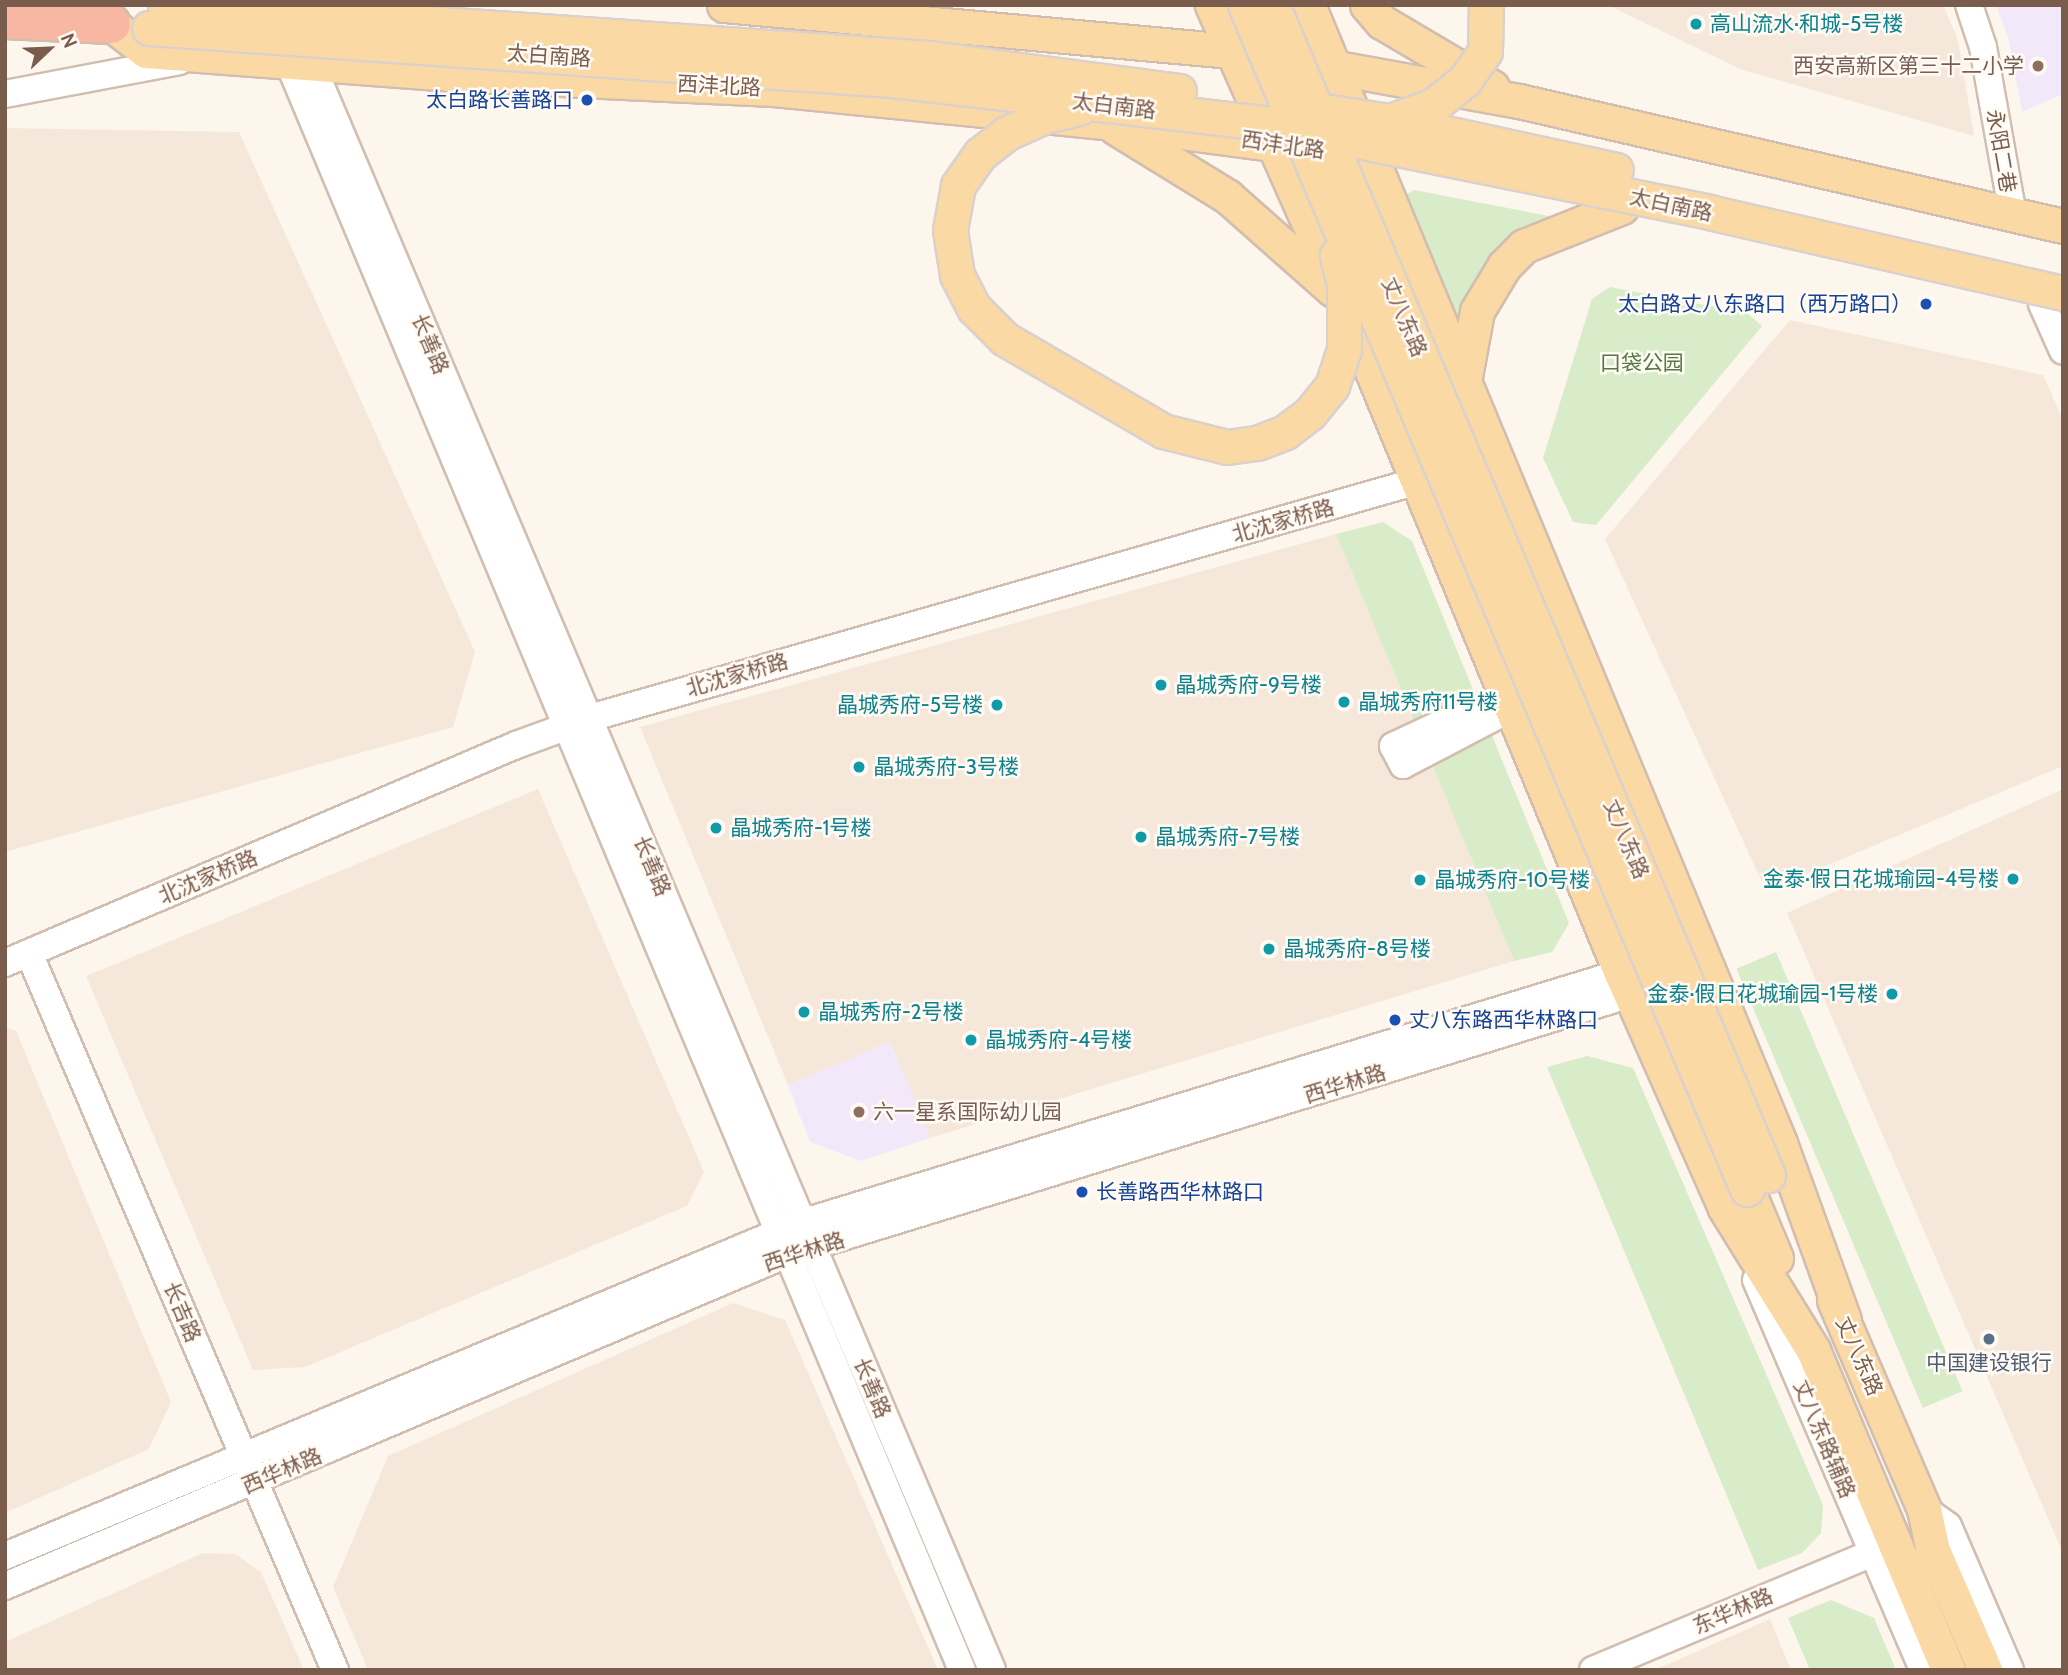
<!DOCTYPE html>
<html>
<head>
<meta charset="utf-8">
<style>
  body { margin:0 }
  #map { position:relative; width:2068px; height:1675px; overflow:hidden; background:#fdf6ec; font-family:Cabin,"Noto Sans SC",sans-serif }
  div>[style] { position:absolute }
  .residential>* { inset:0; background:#f5e8da }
  .education>* { inset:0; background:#f3e8fa }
  .green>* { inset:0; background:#d8ecc9; transform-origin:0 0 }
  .roads { filter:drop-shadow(2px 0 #d1beb0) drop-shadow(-2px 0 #d1beb0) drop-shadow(0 2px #d1beb0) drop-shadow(0 -2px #d1beb0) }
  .minor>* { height:26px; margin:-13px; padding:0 13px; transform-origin:13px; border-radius:13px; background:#fff }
  .major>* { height:33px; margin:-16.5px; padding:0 16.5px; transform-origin:16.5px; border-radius:16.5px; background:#fbd9a5 }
  .highway>* { height:38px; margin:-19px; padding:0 19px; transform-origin:19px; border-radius:19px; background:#f7b7a3 }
  .bridges { filter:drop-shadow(2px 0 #dad1cd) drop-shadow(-2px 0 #dad1cd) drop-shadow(0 2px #dad1cd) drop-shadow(0 -2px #dad1cd) }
  .major-bridge>* { height:33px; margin:-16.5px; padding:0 16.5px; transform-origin:16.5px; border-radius:16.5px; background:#fbd9a5 }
  .dots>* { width:19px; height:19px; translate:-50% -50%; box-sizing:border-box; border:4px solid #fffaf3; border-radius:50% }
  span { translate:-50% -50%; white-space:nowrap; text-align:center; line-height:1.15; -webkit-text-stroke:5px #fffaf3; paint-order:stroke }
  .culture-label { font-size:21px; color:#0d838f }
  .left { translate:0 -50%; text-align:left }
  .right { translate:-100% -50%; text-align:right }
  .street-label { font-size:21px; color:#7a5c4d }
  .education-label { font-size:21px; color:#785e54 }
  .transit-label { font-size:21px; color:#164399 }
  .park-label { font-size:21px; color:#537a41 }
  .service-label { font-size:21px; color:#4e5e75 }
  .frame { position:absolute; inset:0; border:7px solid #7a5c4d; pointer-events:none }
  .north { position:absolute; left:14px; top:14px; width:70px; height:70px; -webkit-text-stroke:5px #fffaf3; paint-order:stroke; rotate:67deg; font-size:19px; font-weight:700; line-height:28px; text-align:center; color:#7a5c4d }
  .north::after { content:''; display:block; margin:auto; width:24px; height:32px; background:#7a5c4d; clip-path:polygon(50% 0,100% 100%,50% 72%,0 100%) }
</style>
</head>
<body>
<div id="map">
  <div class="residential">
    <div style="clip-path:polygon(1608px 5px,1943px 5px,1958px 40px,1974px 136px,1740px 69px)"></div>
    <div style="clip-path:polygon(5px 128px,239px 132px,475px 652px,453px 727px,5px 852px)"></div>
    <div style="clip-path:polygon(1790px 320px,2043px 375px,2063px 420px,2063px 766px,1766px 891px,1605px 539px)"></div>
    <div style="clip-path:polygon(1336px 534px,1514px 961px,930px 1138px,890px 1042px,788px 1085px,640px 727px)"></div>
    <div style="clip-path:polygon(538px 789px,704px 1172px,687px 1206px,305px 1367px,253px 1370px,86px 976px)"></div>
    <div style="clip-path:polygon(2063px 789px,2063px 1553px,1787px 913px)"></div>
    <div style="clip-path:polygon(5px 1027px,16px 1031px,171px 1402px,149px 1449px,5px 1513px)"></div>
    <div style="clip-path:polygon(733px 1303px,785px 1320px,938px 1670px,368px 1670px,333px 1587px,388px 1456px)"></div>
    <div style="clip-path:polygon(203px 1553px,235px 1554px,261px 1572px,304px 1670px,5px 1670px,5px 1642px)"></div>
    <div style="clip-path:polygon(1770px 1619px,1791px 1670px,1655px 1670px)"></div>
  </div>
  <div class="education">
    <div style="clip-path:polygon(1996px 5px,2063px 5px,2063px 94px,2022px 112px,2008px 37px)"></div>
    <div style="clip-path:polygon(890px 1042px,930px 1138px,861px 1161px,810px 1142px,788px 1085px)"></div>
  </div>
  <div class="green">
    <div style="clip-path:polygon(1414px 190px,1554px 217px,1459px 337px,1402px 197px)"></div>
    <div style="clip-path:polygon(1610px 287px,1747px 313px,1762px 326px,1596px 525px,1573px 522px,1543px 458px,1592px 299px)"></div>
    <div style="clip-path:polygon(1383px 522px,1412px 541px,1569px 923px,1552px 952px,1514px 961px,1336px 534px)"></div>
    <div style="left:1776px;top:952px;width:477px;height:43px;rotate:67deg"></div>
    <div style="clip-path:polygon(1587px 1056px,1633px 1068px,1823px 1505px,1821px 1533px,1802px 1553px,1758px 1570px,1547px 1067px)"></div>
    <div style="clip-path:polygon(1831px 1600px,1874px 1618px,1896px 1670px,1810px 1670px,1788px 1618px)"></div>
  </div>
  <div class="roads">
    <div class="minor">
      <div style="left:1969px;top:5px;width:44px;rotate:71.6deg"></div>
      <div style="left:1983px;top:47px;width:171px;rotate:79.9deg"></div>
      <div style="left:288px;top:61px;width:1744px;rotate:67.27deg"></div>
      <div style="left:311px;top:63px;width:1745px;rotate:67.03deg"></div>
      <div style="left:5px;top:94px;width:177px;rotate:-10.7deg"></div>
      <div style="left:2042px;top:304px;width:51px;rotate:65.9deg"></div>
      <div style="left:1512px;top:708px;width:123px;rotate:152.4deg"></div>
      <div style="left:1403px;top:765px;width:21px;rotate:-118deg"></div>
      <div style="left:1393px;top:746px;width:64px;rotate:-25deg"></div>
      <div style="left:1451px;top:719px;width:62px;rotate:-10.2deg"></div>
      <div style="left:29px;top:953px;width:780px;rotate:66.89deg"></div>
      <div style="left:5px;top:963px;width:556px;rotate:-23.1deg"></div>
      <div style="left:516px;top:745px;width:79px;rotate:-20deg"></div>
      <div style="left:590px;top:718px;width:879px;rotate:-15.98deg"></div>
      <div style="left:1756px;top:1280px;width:424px;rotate:66.8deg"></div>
      <div style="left:1924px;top:1509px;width:29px;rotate:35deg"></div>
      <div style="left:1948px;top:1526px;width:157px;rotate:66.7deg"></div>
      <div style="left:5px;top:1556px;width:863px;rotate:-22.7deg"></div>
      <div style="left:801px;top:1223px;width:857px;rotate:-16.96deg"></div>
      <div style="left:5px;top:1586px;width:850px;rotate:-23deg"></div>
      <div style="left:787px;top:1254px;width:883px;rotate:-17.12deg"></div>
      <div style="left:1593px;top:1670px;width:303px;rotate:-22.7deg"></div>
    </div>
    <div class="major">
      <div style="left:724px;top:5px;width:530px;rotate:5.19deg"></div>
      <div style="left:1212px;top:5px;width:324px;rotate:66.1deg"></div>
      <div style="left:1343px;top:301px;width:727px;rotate:67.53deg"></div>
      <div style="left:1621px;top:973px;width:257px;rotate:66.1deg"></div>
      <div style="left:1725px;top:1208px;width:167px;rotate:58.2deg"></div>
      <div style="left:1813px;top:1350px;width:347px;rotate:67.1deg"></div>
      <div style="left:1308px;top:5px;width:1232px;rotate:67.47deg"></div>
      <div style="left:1780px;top:1143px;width:188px;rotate:70.1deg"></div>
      <div style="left:1367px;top:5px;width:23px;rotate:49deg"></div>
      <div style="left:1382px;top:22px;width:128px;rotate:30.6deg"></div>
      <div style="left:111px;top:24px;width:44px;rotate:37.6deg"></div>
      <div style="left:146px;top:51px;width:310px;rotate:4.3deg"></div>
      <div style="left:455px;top:74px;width:318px;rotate:2.7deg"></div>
      <div style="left:773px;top:89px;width:334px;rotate:5.7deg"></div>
      <div style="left:1105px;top:122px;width:229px;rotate:7.5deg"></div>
      <div style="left:1315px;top:64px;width:207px;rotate:10.3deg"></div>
      <div style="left:1519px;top:101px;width:558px;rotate:12.94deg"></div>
      <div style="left:1116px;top:128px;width:132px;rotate:31.6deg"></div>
      <div style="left:1228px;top:197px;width:140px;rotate:41.5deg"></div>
      <div style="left:1464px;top:382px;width:72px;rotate:-79.6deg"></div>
      <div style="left:1477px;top:311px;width:52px;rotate:-59deg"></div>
      <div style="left:1504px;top:266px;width:28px;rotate:-45deg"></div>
      <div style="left:1524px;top:246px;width:105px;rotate:-21.7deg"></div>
      <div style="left:1747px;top:1189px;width:75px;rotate:67.2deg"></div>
      <div style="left:1834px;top:1300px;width:228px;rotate:66.7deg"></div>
      <div style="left:1924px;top:1509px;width:40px;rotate:78deg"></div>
      <div style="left:1932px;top:1548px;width:133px;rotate:66.5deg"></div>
    </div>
    <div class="highway">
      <div style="left:5px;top:19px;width:106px;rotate:2.7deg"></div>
    </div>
  </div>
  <div class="bridges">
    <div class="major-bridge">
      <div style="left:165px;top:5px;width:766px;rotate:3.97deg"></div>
      <div style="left:929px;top:58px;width:252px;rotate:7.5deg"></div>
      <div style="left:1245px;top:5px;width:1286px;rotate:67.02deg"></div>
      <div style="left:1272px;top:5px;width:1271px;rotate:67.03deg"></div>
      <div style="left:149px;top:28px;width:745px;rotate:4deg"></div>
      <div style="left:892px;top:80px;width:390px;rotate:6.6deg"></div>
      <div style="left:1279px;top:125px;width:439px;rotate:11.4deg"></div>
      <div style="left:1709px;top:212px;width:363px;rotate:12.9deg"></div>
      <div style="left:1079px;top:108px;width:35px;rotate:167deg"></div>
      <div style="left:1045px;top:116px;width:42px;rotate:155.9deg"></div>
      <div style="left:1007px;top:133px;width:34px;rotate:142deg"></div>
      <div style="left:980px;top:154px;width:39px;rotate:125deg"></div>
      <div style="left:958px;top:186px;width:45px;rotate:100.3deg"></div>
      <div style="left:950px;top:230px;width:46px;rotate:81.2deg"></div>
      <div style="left:957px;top:275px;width:37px;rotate:63deg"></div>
      <div style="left:974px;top:308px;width:44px;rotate:45deg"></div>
      <div style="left:1005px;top:339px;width:183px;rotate:30.2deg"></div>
      <div style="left:1163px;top:431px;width:66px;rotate:14deg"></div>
      <div style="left:1227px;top:447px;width:30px;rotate:-8deg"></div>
      <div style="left:1257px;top:443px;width:30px;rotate:-21deg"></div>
      <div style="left:1285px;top:432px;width:31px;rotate:-37deg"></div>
      <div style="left:1310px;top:413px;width:35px;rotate:-51deg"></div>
      <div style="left:1332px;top:386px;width:38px;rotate:-72deg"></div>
      <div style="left:1344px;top:350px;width:66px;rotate:-90deg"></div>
      <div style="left:1344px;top:284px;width:30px;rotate:-104deg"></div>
      <div style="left:1302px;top:108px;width:89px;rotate:8.4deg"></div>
      <div style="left:1390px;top:121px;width:231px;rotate:12.2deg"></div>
      <div style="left:1390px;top:121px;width:47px;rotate:-20deg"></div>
      <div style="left:1434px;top:105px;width:40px;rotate:-39deg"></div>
      <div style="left:1465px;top:80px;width:35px;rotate:-55deg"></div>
      <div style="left:1485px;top:51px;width:46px;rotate:-88.8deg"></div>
    </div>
  </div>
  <div class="dots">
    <div style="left:1696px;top:24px;background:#0f9aa8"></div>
    <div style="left:2038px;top:66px;background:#8d6e63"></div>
    <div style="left:587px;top:100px;background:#1a4fb4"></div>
    <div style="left:1926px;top:304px;background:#1a4fb4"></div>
    <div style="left:1161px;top:685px;background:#0f9aa8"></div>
    <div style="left:1344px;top:702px;background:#0f9aa8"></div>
    <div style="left:997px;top:705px;background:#0f9aa8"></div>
    <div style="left:859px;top:767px;background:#0f9aa8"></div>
    <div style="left:716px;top:828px;background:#0f9aa8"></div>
    <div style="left:1141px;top:837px;background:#0f9aa8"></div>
    <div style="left:2013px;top:879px;background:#0f9aa8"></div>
    <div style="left:1420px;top:880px;background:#0f9aa8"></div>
    <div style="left:1269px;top:949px;background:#0f9aa8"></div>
    <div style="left:1892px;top:994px;background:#0f9aa8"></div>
    <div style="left:804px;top:1012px;background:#0f9aa8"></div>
    <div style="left:1395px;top:1020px;background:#1a4fb4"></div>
    <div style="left:971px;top:1040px;background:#0f9aa8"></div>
    <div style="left:859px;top:1112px;background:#8d6e63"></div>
    <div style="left:1082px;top:1192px;background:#1a4fb4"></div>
    <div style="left:1989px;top:1339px;background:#5c6f8a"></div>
  </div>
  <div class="culture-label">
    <span class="left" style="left:1710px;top:24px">高山流水·和城-5号楼</span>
    <span class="left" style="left:1175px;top:685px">晶城秀府-9号楼</span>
    <span class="left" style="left:1358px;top:702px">晶城秀府11号楼</span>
    <span class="right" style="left:983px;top:705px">晶城秀府-5号楼</span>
    <span class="left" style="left:873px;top:767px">晶城秀府-3号楼</span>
    <span class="left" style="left:730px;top:828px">晶城秀府-1号楼</span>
    <span class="left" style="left:1155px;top:837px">晶城秀府-7号楼</span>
    <span class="right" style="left:1999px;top:879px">金泰·假日花城瑜园-4号楼</span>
    <span class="left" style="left:1434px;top:880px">晶城秀府-10号楼</span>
    <span class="left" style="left:1283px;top:949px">晶城秀府-8号楼</span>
    <span class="right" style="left:1878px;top:994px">金泰·假日花城瑜园-1号楼</span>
    <span class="left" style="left:818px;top:1012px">晶城秀府-2号楼</span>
    <span class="left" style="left:985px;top:1040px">晶城秀府-4号楼</span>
  </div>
  <div class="street-label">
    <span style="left:549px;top:56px;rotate:4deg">太白南路</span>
    <span style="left:719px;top:86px;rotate:3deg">西沣北路</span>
    <span style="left:1114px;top:106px;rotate:7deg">太白南路</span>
    <span style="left:1283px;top:145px;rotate:8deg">西沣北路</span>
    <span style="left:2001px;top:151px;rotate:80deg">永阳二巷</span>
    <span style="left:1671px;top:205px;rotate:12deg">太白南路</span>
    <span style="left:1404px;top:317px;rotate:67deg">丈八东路</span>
    <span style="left:430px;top:344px;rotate:67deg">长善路</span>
    <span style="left:1283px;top:521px;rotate:-16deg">北沈家桥路</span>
    <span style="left:737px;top:675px;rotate:-16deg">北沈家桥路</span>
    <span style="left:1626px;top:839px;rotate:67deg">丈八东路</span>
    <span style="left:652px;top:866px;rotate:67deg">长善路</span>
    <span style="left:208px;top:877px;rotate:-23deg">北沈家桥路</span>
    <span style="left:1345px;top:1084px;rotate:-17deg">西华林路</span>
    <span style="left:804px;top:1252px;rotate:-18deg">西华林路</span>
    <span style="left:182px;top:1312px;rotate:67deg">长吉路</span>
    <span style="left:1859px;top:1356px;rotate:66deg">丈八东路</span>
    <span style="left:872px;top:1388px;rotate:67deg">长善路</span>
    <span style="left:1824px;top:1439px;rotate:67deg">丈八东路辅路</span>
    <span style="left:282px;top:1471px;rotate:-23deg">西华林路</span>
    <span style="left:1733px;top:1611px;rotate:-23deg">东华林路</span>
  </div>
  <div class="education-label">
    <span class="right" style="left:2024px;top:66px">西安高新区第三十二小学</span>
    <span class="left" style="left:873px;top:1112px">六一星系国际幼儿园</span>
  </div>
  <div class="transit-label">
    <span class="right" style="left:573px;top:100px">太白路长善路口</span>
    <span class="right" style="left:1912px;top:304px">太白路丈八东路口（西万路口）</span>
    <span class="left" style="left:1409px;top:1020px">丈八东路西华林路口</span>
    <span class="left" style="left:1096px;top:1192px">长善路西华林路口</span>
  </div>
  <div class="park-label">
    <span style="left:1642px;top:363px">口袋公园</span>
  </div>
  <div class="service-label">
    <span style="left:1989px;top:1363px">中国建设银行</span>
  </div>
  <div class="frame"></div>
  <div class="north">N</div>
</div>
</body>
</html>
